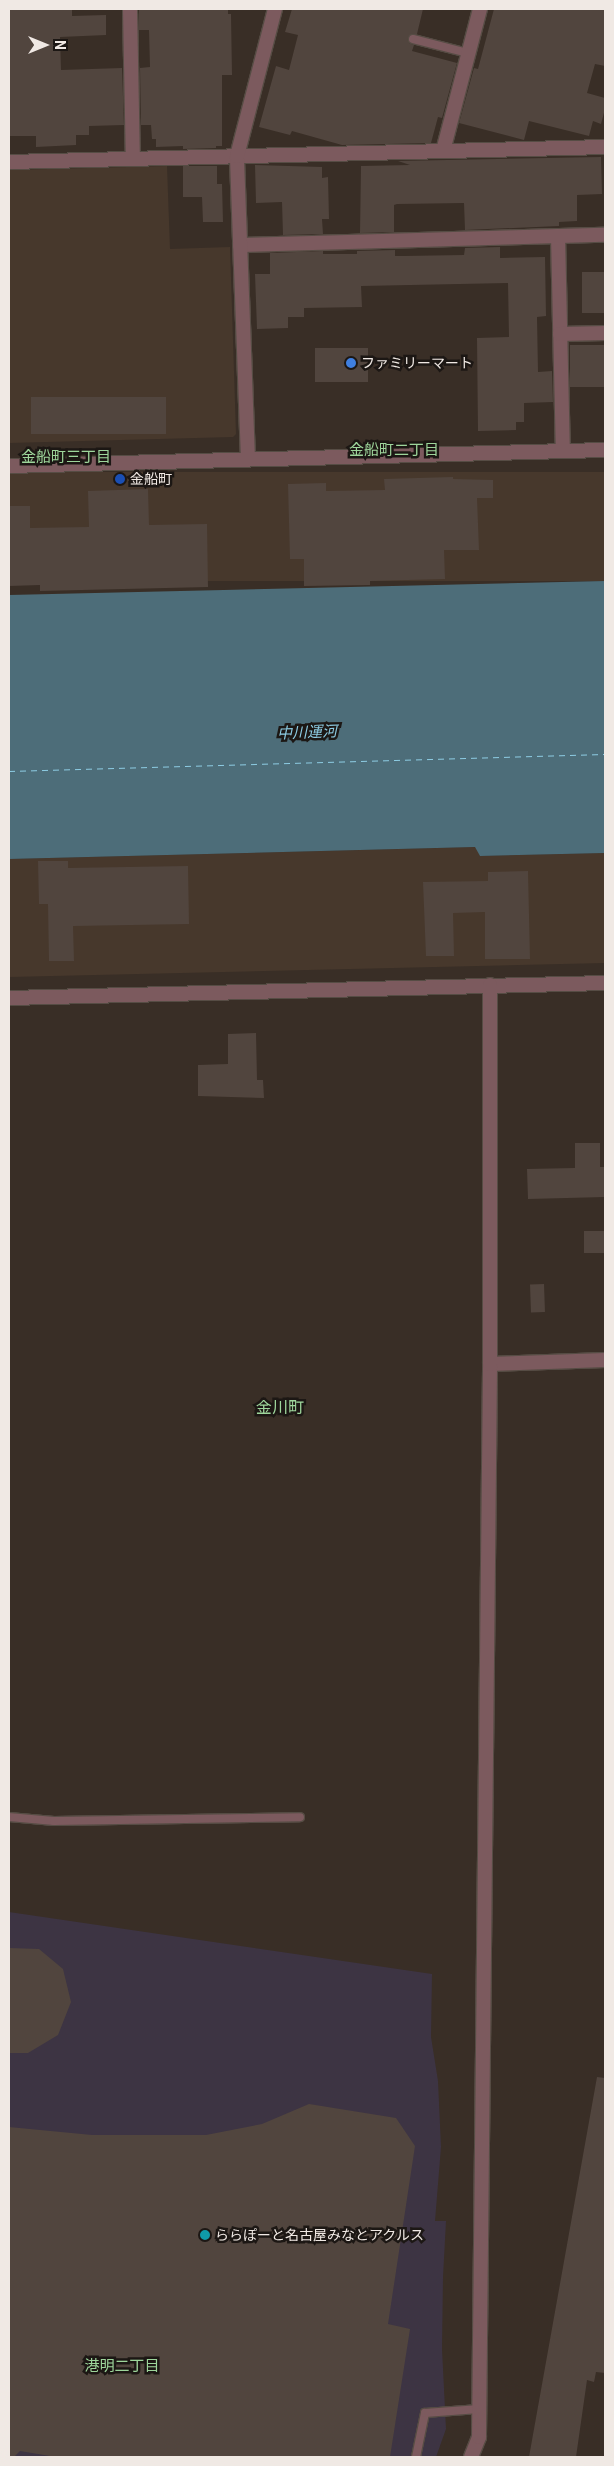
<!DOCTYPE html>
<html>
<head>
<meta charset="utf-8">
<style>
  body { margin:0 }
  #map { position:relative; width:614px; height:2466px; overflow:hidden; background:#392e26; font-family:Roboto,"Noto Sans JP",sans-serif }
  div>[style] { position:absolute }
  .commercial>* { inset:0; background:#3d3443 }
  .built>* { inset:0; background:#47382c; transform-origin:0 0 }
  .water>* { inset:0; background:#4d6d79 }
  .ferry>* { height:1px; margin-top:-0.5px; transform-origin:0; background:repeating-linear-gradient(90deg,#8dcce3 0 6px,transparent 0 11px) }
  .building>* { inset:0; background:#51453e; transform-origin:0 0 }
  .roads { filter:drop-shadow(1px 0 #564c44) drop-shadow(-1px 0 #564c44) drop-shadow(0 1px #564c44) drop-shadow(0 -1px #564c44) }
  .service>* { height:8px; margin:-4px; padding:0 4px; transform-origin:4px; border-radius:4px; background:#7c5a5e }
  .minor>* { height:14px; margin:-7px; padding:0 7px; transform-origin:7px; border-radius:7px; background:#7c5a5e }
  .tertiary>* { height:14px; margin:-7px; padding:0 7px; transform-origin:7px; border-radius:7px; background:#7c5a5e }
  .dots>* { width:14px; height:14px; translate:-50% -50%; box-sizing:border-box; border:2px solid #1c1714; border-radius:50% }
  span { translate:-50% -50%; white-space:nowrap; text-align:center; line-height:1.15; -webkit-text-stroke:5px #1c1714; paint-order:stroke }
  .poi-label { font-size:14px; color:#f0e9e4 }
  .left { translate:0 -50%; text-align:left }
  .neighbourhood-label { font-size:15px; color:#9ed69b }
  .water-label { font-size:15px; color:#8dcce3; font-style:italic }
  .quarter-label { font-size:16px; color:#9ed69b }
  .frame { position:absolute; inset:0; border:10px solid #f0e9e4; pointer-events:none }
  .north { position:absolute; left:20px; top:20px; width:50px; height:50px; -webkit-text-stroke:4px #1c1714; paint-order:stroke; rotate:90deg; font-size:14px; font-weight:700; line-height:20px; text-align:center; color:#f0e9e4 }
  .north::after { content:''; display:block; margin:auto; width:18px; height:22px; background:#f0e9e4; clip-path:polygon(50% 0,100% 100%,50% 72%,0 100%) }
</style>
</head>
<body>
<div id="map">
  <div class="commercial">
    <div style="clip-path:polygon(9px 1912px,432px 1974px,431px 2037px,438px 2081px,441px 2147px,435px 2221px,446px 2221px,443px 2277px,442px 2349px,446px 2429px,436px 2457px,9px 2457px)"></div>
  </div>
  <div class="built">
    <div style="clip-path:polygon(167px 166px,170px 249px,230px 247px,236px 434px,233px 437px,9px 443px,9px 170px)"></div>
    <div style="left:605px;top:472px;width:109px;height:596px;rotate:90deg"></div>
    <div style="clip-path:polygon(476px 847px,480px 856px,605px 853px,605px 963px,9px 977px,9px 859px)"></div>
  </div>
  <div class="water">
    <div style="clip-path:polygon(605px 581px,605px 853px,480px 856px,475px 847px,9px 859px,9px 595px)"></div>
  </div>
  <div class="ferry">
    <div style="left:9px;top:771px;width:596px;rotate:-1.63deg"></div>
  </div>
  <div class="building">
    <div style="clip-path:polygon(9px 9px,72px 9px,72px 16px,106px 15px,106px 35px,60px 37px,61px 70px,122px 68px,124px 125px,89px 126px,89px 135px,76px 135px,76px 145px,36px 147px,36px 136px,9px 136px)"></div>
    <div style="clip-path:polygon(139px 9px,228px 9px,228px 14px,231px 14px,232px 75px,222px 75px,222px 146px,216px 146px,216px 148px,183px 149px,183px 146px,156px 147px,156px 139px,152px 139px,151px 125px,141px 125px,140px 68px,150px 67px,149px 30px,139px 30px)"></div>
    <div style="clip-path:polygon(292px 9px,423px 9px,417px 34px,411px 34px,408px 37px,409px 43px,414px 45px,412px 51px,457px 63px,442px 118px,438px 117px,431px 143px,342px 145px,292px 131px,290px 135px,259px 127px,276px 66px,289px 70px,298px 35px,285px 32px)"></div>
    <div style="clip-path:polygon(494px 9px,605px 9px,605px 66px,595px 64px,587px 93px,605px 98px,605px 109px,601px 124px,593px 121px,589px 136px,529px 121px,524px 140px,459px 123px,474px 68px,478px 69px)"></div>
    <div style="clip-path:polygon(601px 157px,602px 194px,577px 195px,577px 221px,559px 222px,559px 226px,465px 230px,464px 203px,397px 204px,394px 205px,394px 232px,360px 233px,361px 166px,410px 165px,398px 161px)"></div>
    <div style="clip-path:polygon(255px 165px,322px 167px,322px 178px,328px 177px,329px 219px,322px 219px,323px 234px,283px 235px,282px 202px,256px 203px)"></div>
    <div style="clip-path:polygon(183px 166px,217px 166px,217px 184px,222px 184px,223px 222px,203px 222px,202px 197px,183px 197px)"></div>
    <div style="clip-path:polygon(500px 247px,500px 258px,545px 257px,546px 316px,537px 317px,538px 372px,552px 371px,553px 402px,524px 403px,524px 422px,516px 422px,516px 430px,478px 431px,477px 338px,509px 337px,508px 283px,361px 286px,362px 307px,304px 308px,304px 317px,288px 317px,288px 328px,257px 329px,255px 274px,270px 274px,270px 253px,323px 251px,323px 254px,357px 254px,357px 251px,395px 250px,395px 256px,403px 256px,464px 255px,465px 248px)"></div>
    <div style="left:582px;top:272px;width:23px;height:41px"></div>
    <div style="left:605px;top:345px;width:42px;height:35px;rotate:90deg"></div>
    <div style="left:368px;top:348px;width:34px;height:53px;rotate:90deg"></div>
    <div style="left:166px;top:397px;width:37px;height:135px;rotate:90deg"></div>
    <div style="clip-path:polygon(453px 477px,453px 479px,493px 480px,493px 498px,477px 498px,479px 550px,444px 550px,445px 579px,370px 581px,370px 585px,304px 586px,304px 559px,290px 559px,288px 484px,326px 483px,326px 491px,385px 490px,384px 479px)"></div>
    <div style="clip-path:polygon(148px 489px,149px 525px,207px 524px,208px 587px,40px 591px,40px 585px,9px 586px,9px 506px,30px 506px,30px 528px,89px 527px,88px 491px)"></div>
    <div style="clip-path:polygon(38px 861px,68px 861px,68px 868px,188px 866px,189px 924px,73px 926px,74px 961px,49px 961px,48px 904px,39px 904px)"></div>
    <div style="clip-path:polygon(528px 871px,530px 959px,485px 959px,485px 912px,453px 913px,454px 956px,426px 956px,423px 882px,488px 881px,488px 872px)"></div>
    <div style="clip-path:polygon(256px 1033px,257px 1080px,263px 1080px,264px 1098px,198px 1096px,198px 1065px,228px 1064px,228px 1034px)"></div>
    <div style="clip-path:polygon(575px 1143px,600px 1143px,600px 1167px,605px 1167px,605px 1197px,528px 1199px,527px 1169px,575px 1168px)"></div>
    <div style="left:584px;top:1231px;width:21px;height:22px"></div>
    <div style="left:544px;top:1284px;width:28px;height:14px;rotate:88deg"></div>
    <div style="clip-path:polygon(9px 1948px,39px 1949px,63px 1969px,71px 2002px,58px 2035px,28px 2053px,9px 2053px)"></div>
    <div style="clip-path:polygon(597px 2077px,605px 2078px,605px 2373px,596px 2372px,594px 2382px,587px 2380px,576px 2457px,529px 2457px)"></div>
    <div style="clip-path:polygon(309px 2104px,396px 2118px,415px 2146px,388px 2324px,410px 2329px,390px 2457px,56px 2457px,20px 2451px,14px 2457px,9px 2457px,9px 2127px,92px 2135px,206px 2135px,262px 2124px)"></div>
  </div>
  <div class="roads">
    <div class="service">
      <div style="left:413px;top:39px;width:57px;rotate:14.3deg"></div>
      <div style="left:9px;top:1817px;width:45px;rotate:5.1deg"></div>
      <div style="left:54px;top:1821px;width:246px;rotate:-0.9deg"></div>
      <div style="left:416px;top:2457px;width:45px;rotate:-78.4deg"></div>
      <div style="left:425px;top:2413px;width:54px;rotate:-4.2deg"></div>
    </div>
    <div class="minor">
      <div style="left:130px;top:9px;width:150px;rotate:88.9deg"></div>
      <div style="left:443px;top:151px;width:147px;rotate:-75.4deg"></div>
      <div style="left:9px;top:162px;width:596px;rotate:-1.44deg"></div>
      <div style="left:558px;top:236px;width:215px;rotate:88.7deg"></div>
      <div style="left:240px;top:245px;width:365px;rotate:-1.6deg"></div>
      <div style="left:560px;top:334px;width:45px;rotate:-1.3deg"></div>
      <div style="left:248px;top:459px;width:303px;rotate:-92.1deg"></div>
      <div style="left:237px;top:156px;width:152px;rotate:-75.5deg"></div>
      <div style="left:490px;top:1364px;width:115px;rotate:-2deg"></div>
    </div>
    <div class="tertiary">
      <div style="left:9px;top:466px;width:596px;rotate:-1.54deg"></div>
      <div style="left:9px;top:998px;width:596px;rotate:-1.44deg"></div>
      <div style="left:471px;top:2457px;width:22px;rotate:-68deg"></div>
      <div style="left:479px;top:2437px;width:1073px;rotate:-89.41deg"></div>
      <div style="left:490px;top:1364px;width:379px;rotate:-90deg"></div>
    </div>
  </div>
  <div class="dots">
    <div style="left:351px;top:363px;background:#3f7fe0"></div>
    <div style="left:120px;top:479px;background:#1a4fb4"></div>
    <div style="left:205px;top:2235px;background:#0f9aa8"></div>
  </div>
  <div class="poi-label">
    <span class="left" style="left:361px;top:363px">ファミリーマート</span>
    <span class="left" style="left:130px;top:479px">金船町</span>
    <span class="left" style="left:215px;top:2235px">ららぽーと名古屋みなとアクルス</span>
  </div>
  <div class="neighbourhood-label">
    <span style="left:394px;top:451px">金船町二丁目</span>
    <span style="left:66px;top:458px">金船町三丁目</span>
    <span style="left:122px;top:2367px">港明二丁目</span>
  </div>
  <div class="water-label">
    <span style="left:307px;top:733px;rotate:-2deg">中川運河</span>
  </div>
  <div class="quarter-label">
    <span style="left:280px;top:1408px">金川町</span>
  </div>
  <div class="frame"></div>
  <div class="north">N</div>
</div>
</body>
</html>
